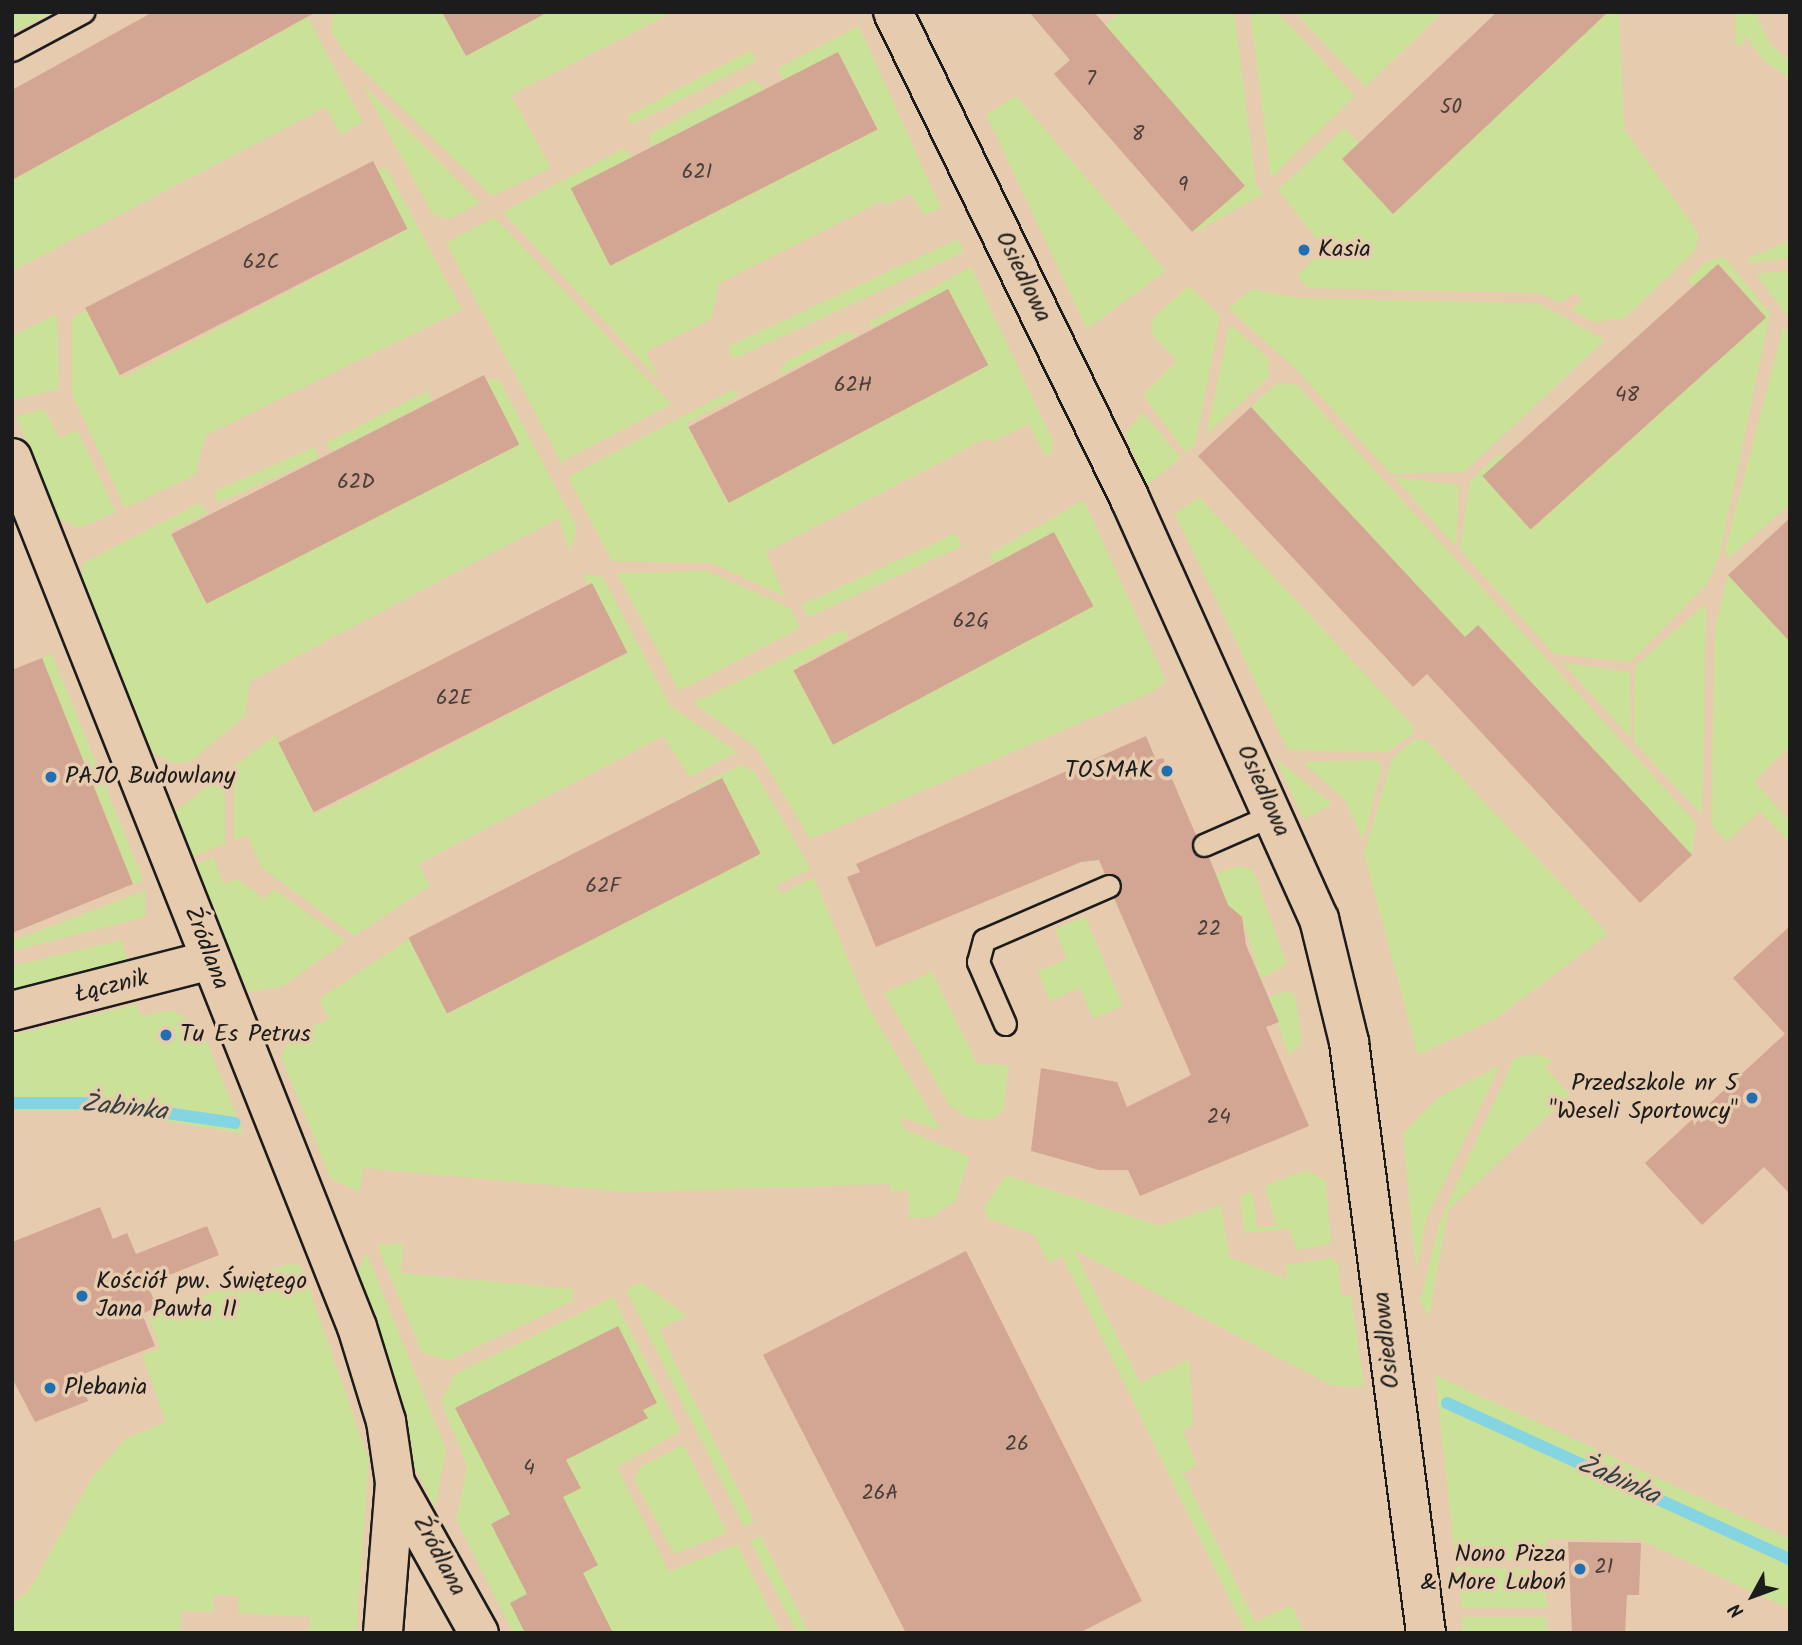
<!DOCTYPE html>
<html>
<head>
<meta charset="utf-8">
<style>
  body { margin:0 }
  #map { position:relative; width:1802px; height:1645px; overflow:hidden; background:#e7cbae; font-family:Kalam,sans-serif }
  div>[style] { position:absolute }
  .green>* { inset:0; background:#cae298; transform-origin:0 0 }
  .stream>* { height:12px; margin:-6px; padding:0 6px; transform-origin:6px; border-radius:6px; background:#85d4e2 }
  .building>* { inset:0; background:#d2a692; transform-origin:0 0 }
  .roads { filter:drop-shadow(2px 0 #1c1c1c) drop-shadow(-2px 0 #1c1c1c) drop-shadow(0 2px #1c1c1c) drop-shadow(0 -2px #1c1c1c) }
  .service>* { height:21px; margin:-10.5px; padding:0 10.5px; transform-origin:10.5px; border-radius:10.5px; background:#e7cbae }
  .minor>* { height:38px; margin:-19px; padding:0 19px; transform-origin:19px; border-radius:19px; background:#e7cbae }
  .dots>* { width:19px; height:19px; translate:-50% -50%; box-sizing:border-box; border:4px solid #e7cbae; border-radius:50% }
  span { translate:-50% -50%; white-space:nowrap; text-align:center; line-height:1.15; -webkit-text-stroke:7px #e7cbae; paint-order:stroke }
  .number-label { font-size:21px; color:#4a3e3a }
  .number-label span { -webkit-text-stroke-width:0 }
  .poi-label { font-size:24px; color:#1c1c1c }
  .left { translate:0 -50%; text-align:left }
  .right { translate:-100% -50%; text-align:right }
  .street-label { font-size:24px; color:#1c1c1c }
  .water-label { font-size:26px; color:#314144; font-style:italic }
  .frame { position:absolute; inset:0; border:14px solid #1c1c1c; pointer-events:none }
  .north { position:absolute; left:1718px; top:1561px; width:70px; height:70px; -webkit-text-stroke:5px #e7cbae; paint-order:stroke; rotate:229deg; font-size:19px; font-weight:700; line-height:28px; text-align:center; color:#1c1c1c }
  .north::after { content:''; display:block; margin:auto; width:24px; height:32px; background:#1c1c1c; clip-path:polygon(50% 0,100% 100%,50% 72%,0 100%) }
</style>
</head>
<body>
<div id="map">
  <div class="green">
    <div style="clip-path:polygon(12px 12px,53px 12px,12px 33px)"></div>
    <div style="clip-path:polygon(305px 12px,363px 122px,341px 135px,326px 107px,12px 271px,12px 180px,292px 26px)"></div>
    <div style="clip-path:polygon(333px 12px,442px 12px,466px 56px,548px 12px,673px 12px,511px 95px,551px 168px,492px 196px,345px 53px,331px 31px)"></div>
    <div style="clip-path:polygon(1120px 12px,1234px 12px,1256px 185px,1263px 194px,1198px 231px,1192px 232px,1244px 186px,1105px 26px)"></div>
    <div style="clip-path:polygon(1250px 12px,1277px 12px,1355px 96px,1271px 178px)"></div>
    <div style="clip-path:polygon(1295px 12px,1443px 12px,1365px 87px)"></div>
    <div style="clip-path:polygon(1608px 12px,1619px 12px,1624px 129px,1699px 234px,1695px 251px,1625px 318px,1594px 322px,1571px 310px,1582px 300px,1575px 292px,1562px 303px,1538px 293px,1308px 288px,1297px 276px,1325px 249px,1278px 190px,1344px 128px,1359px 143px,1342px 160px,1393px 214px)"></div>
    <div style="clip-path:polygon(1735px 12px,1755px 12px,1770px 44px,1790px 61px,1790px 79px,1763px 60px,1744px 34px,1743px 45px,1735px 45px)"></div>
    <div style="clip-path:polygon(859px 26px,941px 208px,924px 215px,911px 194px,885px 205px,882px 201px,719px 283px,711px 319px,646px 352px,660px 381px,503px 212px,624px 148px,632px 157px,612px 265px,878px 129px,838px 52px,783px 80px,777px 68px)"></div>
    <div style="clip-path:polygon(751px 50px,756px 61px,632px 125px,627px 116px)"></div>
    <div style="clip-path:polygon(753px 79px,765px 89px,651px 147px,649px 134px)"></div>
    <div style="clip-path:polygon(362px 84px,480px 203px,449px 219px,433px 215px)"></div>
    <div style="clip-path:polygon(1016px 96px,1166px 271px,1087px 329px,986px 114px)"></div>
    <div style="clip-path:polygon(376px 168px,387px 169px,462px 310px,206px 435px,195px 475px,125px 508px,72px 394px,72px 318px,86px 310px,122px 378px,408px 229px)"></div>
    <div style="clip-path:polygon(495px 217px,495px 218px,671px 404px,561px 462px,446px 243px)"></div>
    <div style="left:958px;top:239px;width:14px;height:254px;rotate:65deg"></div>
    <div style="clip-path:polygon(1790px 241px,1790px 258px,1751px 263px,1748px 258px)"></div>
    <div style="clip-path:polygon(1724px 257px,1770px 313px,1719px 557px,1707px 584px,1630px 662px,1554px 654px,1460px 550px,1470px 481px,1500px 453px,1505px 459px,1484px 478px,1531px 530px,1766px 317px,1719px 264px,1694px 286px,1687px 280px,1708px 260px)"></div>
    <div style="clip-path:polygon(971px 267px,1053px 441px,1052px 453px,1045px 456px,1029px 424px,992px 442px,989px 437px,766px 552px,784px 596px,711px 563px,612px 561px,568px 477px,734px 389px,739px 396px,686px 423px,726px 500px,987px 366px,948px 289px,871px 328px,869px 322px)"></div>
    <div style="clip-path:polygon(1790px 270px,1790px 320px,1756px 274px)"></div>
    <div style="clip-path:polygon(1189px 286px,1220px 316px,1195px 445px,1186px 453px,1143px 395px,1177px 361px,1152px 334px,1151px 320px)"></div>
    <div style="clip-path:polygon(1252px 289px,1299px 298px,1538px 303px,1605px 340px,1464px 472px,1391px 474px,1296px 369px,1228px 308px)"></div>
    <div style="clip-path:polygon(57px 314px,59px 389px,12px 400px,12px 336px)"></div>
    <div style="clip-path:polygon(1230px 324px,1269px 359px,1268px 378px,1206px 435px)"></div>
    <div style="clip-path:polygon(1783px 327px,1790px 335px,1790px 504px,1729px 558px,1725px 551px)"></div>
    <div style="clip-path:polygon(843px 333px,859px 334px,778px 376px,785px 362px)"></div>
    <div style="clip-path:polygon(486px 379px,499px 379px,577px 528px,569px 552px,559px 518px,250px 681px,245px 716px,190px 762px,172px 763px,152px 752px,81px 582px,83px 563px,200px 503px,207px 513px,170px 532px,205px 602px,519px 445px)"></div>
    <div style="clip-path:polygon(1277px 383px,1296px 384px,1696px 823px,1692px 855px,1479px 625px,1465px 637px,1251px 407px)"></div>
    <div style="left:427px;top:391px;width:11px;height:113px;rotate:63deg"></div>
    <div style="clip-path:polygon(45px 409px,59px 438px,77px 430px,116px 512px,79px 528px,57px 518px,16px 416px)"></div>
    <div style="clip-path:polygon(1142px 412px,1181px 458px,1147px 485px,1125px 434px)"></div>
    <div style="left:314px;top:447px;width:12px;height:110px;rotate:66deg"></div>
    <div style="clip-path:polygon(1394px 477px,1459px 485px,1456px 547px)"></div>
    <div style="clip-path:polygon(1199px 497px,1414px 727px,1413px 734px,1387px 752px,1288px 750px,1175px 514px)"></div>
    <div style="clip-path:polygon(1084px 500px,1166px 681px,1152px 692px,810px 839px,756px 748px,693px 703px,845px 629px,848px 639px,793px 669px,831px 742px,1093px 606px,1054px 532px,994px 563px,989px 554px)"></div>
    <div style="left:956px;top:533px;width:14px;height:170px;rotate:65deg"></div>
    <div style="clip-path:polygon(707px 571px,790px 608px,800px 628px,679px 691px,617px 573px)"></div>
    <div style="clip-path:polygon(582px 574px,603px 577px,670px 706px,737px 752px,690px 777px,663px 736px,418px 864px,430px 886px,354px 936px,262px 868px,247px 835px,234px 840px,234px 767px,275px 735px,316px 814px,627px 653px)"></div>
    <div style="clip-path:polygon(1728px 575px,1781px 632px,1790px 624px,1790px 747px,1754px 781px,1790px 822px,1790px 843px,1760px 811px,1727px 842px,1711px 825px,1715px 628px)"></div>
    <div style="clip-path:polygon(1704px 605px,1706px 611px,1702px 815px,1634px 742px,1635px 666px)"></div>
    <div style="left:52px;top:654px;width:244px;height:11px;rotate:68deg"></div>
    <div style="clip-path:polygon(1563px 663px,1630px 672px,1631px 738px)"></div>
    <div style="clip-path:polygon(1416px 738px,1428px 742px,1608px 934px,1498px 1017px,1418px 1055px,1364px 854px,1392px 759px)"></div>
    <div style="clip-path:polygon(1275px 758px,1333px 805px,1303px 819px)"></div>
    <div style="clip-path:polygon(1377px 760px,1382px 767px,1363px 841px,1345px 800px,1302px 762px)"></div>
    <div style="clip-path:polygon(741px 765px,754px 771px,811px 869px,776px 885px,780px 894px,814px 877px,867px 1005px,941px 1130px,899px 1117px,904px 1129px,969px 1157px,956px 1201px,932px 1217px,909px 1218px,908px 1190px,890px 1191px,890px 1184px,628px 1192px,363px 1168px,360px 1192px,331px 1179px,281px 1057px,290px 1036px,329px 1019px,319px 999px,409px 939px,448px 1014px,760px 853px,722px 778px,683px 794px)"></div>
    <div style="clip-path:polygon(225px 773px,225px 844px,191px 857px,173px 813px)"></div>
    <div style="clip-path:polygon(213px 857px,224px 884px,237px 879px,265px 899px,274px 889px,346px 941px,282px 987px,248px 992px,194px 865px)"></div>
    <div style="clip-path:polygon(1236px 866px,1253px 870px,1287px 964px,1261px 979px,1242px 917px,1228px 905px,1215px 874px)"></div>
    <div style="clip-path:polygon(146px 890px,145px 917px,12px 951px,12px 941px)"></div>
    <div style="clip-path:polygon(1085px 916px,1123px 1006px,1093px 1019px,1080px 988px,1050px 1001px,1038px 971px,1067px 959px,1055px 929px)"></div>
    <div style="clip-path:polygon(121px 940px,128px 963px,12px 993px,12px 966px)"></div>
    <div style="clip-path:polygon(932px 972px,977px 1063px,1009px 1066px,1003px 1112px,991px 1119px,969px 1118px,950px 1106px,884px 993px)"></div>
    <div style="clip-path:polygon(1286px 991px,1295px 994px,1302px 1044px,1288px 1055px,1269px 997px)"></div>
    <div style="clip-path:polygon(137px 1004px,141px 1016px,173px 1010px,201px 1028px,244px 1134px,12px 1096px,12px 1035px)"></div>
    <div style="clip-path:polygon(1536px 1054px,1552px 1060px,1545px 1067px,1570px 1095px,1448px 1210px,1429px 1317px,1420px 1302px,1440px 1221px,1514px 1058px)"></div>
    <div style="clip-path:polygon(1500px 1065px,1426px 1220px,1416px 1272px,1403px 1134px,1436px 1099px)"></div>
    <div style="clip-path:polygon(1307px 1170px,1326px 1181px,1331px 1244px,1297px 1250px,1289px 1229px,1244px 1233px,1240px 1196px,1252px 1192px,1257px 1228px,1276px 1225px,1265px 1186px)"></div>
    <div style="clip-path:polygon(1006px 1175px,1160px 1226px,1221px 1205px,1229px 1257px,1287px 1279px,1285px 1265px,1330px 1258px,1338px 1263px,1341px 1297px,1351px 1295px,1364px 1387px,1332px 1386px,1074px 1250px,1140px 1383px,1189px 1360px,1193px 1425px,1183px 1432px,1197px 1465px,1183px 1473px,1255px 1622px,1292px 1605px,1304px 1633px,1246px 1633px,1062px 1256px,1048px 1263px,1035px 1235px,987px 1218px,984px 1207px)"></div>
    <div style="clip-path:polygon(403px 1243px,401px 1273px,574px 1289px,572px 1301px,448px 1361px,422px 1352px,377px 1245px)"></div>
    <div style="clip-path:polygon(366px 1252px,446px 1449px,435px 1508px,412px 1461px,357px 1275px)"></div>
    <div style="clip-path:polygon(288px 1264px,300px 1265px,306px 1279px,369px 1461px,356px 1633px,309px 1633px,310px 1617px,238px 1613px,239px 1596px,214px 1595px,213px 1612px,181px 1611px,180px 1633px,12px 1633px,12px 1605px,30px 1589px,93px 1476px,126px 1438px,166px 1422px,142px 1355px,160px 1348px,148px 1316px)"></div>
    <div style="clip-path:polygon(641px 1282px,687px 1316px,659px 1330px,754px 1521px,744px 1527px,626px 1290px)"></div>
    <div style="clip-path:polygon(613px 1297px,681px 1431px,617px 1467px,669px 1572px,737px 1544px,781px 1633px,513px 1633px,456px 1520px,467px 1467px,441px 1401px,455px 1374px)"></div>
    <div style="clip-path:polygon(1435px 1375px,1790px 1539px,1790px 1609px,1640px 1540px,1547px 1539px,1545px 1561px,1455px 1559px)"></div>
    <div style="clip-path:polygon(684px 1445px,727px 1533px,674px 1554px,634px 1479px,641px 1466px)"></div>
    <div style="clip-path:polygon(761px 1536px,809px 1633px,797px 1633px,750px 1541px)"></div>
    <div style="clip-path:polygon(1456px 1567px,1545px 1570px,1547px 1608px,1462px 1608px)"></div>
    <div style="left:1462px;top:1617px;width:85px;height:16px"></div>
  </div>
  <div class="stream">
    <div style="left:12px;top:1103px;width:86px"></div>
    <div style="left:98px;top:1103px;width:138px;rotate:8.3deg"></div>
    <div style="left:1447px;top:1403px;width:377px;rotate:24.5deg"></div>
  </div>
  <div class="building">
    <div style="clip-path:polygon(153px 12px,316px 12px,12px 180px,12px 90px)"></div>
    <div style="clip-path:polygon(442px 12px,548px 12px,466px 56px)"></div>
    <div style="clip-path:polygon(1029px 12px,1094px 12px,1245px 186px,1192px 232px,1054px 74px,1070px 60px)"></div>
    <div style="clip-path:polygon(1497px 12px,1608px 12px,1393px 214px,1342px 159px)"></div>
    <div style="left:838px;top:52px;width:87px;height:300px;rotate:63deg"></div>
    <div style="left:373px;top:161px;width:76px;height:323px;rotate:63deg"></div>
    <div style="left:1718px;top:264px;width:72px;height:317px;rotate:48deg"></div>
    <div style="left:948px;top:289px;width:86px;height:294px;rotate:62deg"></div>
    <div style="left:484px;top:375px;width:78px;height:351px;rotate:63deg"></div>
    <div style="clip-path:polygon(1251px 407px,1465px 637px,1478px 625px,1692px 855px,1640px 903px,1427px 674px,1413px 687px,1198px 456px)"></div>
    <div style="clip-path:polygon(1790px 518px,1790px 642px,1728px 575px)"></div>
    <div style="left:1054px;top:532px;width:84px;height:295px;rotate:62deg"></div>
    <div style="left:592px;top:583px;width:78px;height:352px;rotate:63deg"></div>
    <div style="clip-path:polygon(42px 658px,133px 884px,12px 933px,12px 670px)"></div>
    <div style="clip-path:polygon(1146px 736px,1156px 760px,1163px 758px,1196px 835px,1192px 851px,1209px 857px,1228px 905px,1242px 917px,1246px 945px,1279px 1022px,1266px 1027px,1309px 1126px,1140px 1196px,1128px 1170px,1099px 1170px,1031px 1151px,1041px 1068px,1117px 1082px,1127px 1107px,1191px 1075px,1114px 898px,1122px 888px,1117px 876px,1105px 874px,1099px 860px,1081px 862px,876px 947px,847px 877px,860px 872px,856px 864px)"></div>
    <div style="left:722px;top:778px;width:85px;height:352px;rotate:63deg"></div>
    <div style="clip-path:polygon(1790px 926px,1790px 1194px,1764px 1167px,1702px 1225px,1645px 1163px,1785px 1034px,1733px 978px)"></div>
    <div style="clip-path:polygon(100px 1207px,113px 1239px,127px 1233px,136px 1254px,207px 1226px,219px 1255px,147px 1284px,157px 1307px,142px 1314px,155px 1346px,78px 1376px,88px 1401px,35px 1422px,12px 1378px,12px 1242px)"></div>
    <div style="clip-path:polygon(966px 1251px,1142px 1601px,1079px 1633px,906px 1633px,763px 1355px)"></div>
    <div style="clip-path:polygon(618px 1326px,657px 1403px,643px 1410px,648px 1418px,566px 1460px,581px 1488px,563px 1497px,598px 1565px,583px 1573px,613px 1633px,525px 1633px,510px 1603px,527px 1594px,491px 1524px,510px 1514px,455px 1408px)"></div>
    <div style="clip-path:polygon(1568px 1542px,1641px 1543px,1639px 1595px,1627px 1595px,1625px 1633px,1572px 1633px)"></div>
  </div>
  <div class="roads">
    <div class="service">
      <div style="left:12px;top:50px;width:81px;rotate:-28.2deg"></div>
      <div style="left:1204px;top:845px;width:77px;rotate:-23.6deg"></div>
      <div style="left:1005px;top:1024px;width:68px;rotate:-113.5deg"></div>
      <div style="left:978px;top:962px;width:23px;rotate:-75deg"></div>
      <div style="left:984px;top:940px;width:136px;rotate:-23.4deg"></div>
    </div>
    <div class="minor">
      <div style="left:893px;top:12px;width:542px;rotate:64.05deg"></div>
      <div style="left:1130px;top:499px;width:461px;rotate:65.8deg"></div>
      <div style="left:1319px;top:919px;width:127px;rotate:76.3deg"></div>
      <div style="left:1349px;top:1042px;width:596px;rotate:82.58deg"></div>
      <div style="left:12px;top:458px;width:935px;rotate:68.35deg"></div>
      <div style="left:357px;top:1327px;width:98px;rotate:72.9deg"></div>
      <div style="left:386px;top:1421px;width:63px;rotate:81.7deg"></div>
      <div style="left:395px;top:1483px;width:150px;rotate:94.6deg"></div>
      <div style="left:12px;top:1011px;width:205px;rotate:-14.4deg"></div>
      <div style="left:395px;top:1483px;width:172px;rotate:60.8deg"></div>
    </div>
  </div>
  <div class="dots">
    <div style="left:1304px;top:250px;background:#1f6fb2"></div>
    <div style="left:1167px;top:771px;background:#1f6fb2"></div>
    <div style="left:51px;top:777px;background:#1f6fb2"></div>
    <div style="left:166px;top:1035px;background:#1f6fb2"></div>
    <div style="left:1752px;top:1098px;background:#1f6fb2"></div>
    <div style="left:82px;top:1296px;background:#1f6fb2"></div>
    <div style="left:50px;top:1388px;background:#1f6fb2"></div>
    <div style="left:1580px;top:1569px;background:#1f6fb2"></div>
  </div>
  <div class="number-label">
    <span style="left:1091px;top:80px">7</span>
    <span style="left:1451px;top:108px">50</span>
    <span style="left:1138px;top:135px">8</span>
    <span style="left:697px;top:173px">62I</span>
    <span style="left:1183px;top:186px">9</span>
    <span style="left:261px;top:263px">62C</span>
    <span style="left:853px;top:386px">62H</span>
    <span style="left:1627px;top:396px">48</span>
    <span style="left:356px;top:483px">62D</span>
    <span style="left:971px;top:622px">62G</span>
    <span style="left:454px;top:699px">62E</span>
    <span style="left:603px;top:887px">62F</span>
    <span style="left:1209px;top:930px">22</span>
    <span style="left:1219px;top:1118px">24</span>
    <span style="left:1017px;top:1445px">26</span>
    <span style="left:529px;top:1469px">4</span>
    <span style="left:880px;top:1494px">26A</span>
    <span style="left:1604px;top:1568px">21</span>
  </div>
  <div class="poi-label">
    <span class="left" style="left:1318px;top:250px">Kasia</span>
    <span class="right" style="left:1153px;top:771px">TOSMAK</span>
    <span class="left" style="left:65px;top:777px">PAJO Budowlany</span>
    <span class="left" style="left:180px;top:1035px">Tu Es Petrus</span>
    <span class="right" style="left:1738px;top:1098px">Przedszkole nr 5<br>"Weseli Sportowcy"</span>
    <span class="left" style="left:96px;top:1296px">Kościół pw. Świętego<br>Jana Pawła II</span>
    <span class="left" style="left:64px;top:1388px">Plebania</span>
    <span class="right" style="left:1566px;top:1569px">Nono Pizza<br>&amp; More Luboń</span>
  </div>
  <div class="street-label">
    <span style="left:1023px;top:277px;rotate:64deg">Osiedlowa</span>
    <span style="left:1263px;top:791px;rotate:66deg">Osiedlowa</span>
    <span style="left:206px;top:948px;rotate:69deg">Źródlana</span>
    <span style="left:112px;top:987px;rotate:-14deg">Łącznik</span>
    <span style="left:1387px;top:1340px;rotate:-96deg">Osiedlowa</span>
    <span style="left:439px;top:1556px;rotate:62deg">Źródlana</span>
  </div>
  <div class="water-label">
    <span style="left:124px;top:1109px;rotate:6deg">Żabinka</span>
    <span style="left:1618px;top:1481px;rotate:24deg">Żabinka</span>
  </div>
  <div class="frame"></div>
  <div class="north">N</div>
</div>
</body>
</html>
